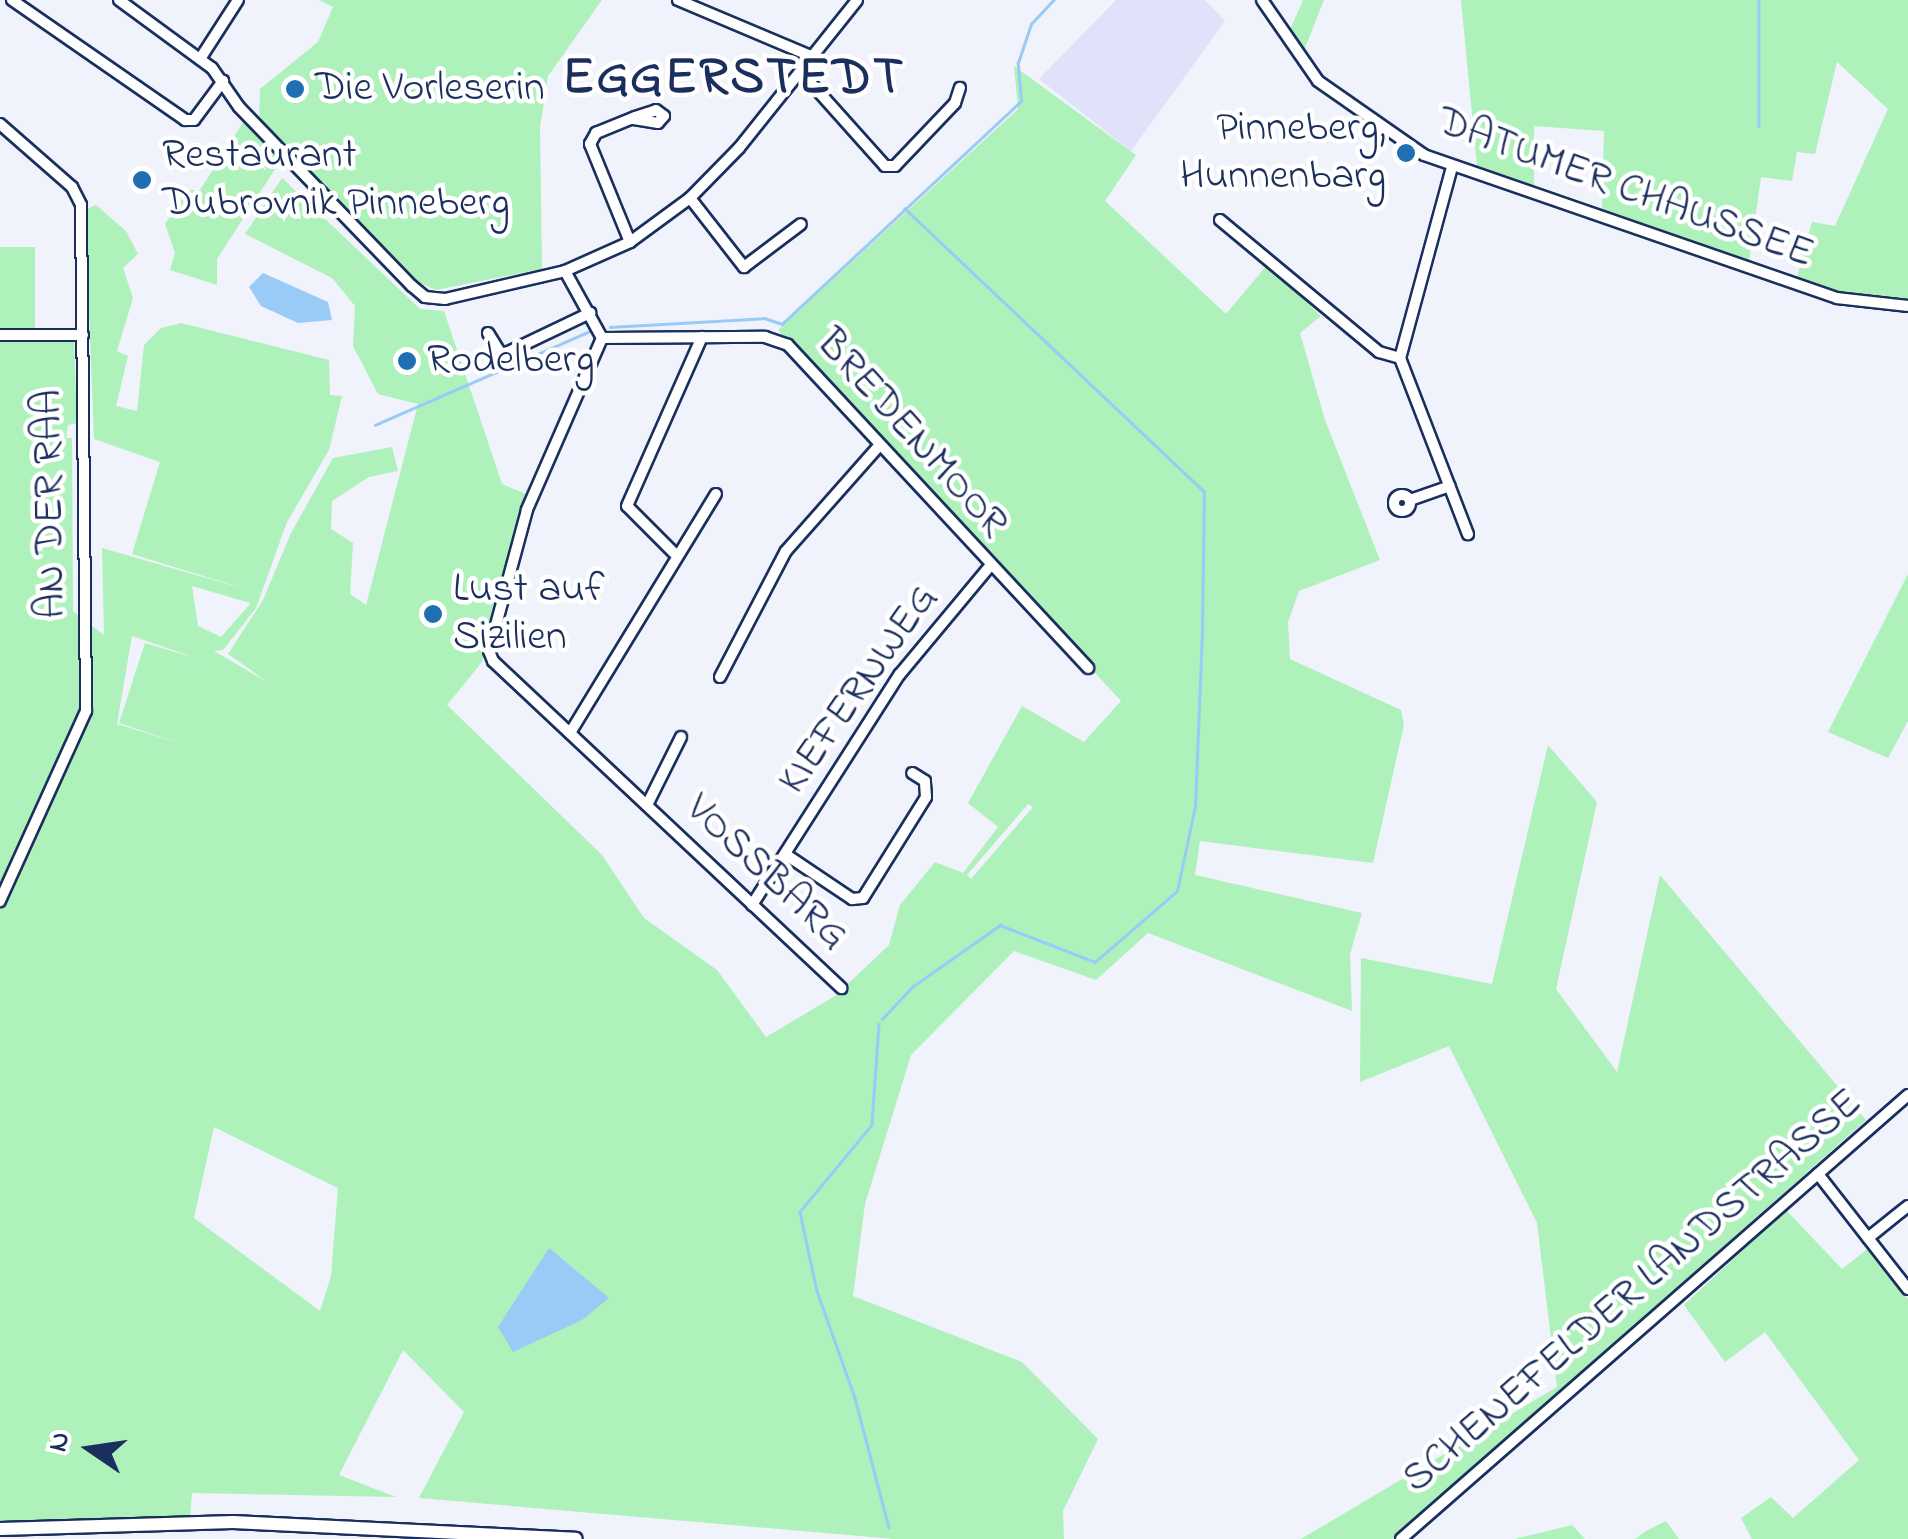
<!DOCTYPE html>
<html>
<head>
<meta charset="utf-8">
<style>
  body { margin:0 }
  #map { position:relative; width:1908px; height:1539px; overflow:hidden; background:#f0f2fc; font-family:"Indie Flower",sans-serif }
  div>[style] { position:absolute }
  .built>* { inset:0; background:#dfe2f8 }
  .green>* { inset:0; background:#aef1bb; transform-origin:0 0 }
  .water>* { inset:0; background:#9acbf6 }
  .stream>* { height:2.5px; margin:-1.25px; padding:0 1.25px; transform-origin:1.25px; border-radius:1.25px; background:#9acbf6 }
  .roads { filter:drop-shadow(2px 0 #1b2f5e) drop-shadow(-2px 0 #1b2f5e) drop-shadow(0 2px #1b2f5e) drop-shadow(0 -2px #1b2f5e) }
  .minor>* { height:10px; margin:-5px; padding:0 5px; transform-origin:5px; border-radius:5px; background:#fff }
  .minor>.ring { margin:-5px; padding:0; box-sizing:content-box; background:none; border:10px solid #fff; border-radius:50% }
  .major>* { height:12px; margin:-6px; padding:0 6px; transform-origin:6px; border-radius:6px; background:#fff }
  .dots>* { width:28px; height:28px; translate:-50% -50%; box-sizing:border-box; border:5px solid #fff; border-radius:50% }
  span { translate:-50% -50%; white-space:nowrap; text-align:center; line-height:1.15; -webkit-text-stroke:9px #fff; paint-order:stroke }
  .poi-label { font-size:42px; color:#1b2f5e }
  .left { translate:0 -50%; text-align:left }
  .right { translate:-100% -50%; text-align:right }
  .street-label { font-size:42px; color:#1b2f5e }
  .district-label { font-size:52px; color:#1b2f5e; font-weight:700; letter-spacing:2.5px }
  .north { position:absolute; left:40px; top:1399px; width:100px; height:100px; -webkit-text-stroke:8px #fff; paint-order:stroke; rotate:283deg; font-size:28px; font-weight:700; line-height:40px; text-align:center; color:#1b2f5e }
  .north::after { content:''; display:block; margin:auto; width:35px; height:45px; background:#1b2f5e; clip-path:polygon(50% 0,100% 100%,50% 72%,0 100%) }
</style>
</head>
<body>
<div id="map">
  <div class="built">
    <div style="clip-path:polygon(1116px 0,1205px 0,1225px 21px,1131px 151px,1039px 79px)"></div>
  </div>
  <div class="green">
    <div style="clip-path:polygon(319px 0,602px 0,548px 76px,540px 127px,542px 269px,436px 290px,409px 278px,259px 122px,260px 89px,318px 42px,333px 7px)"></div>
    <div style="clip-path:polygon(1303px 0,1324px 0,1303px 53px,1289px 32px)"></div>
    <div style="clip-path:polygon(1461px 0,1908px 0,1908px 304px,1836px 296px,1796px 281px,1812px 222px,1835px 226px,1888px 109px,1837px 62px,1815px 154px,1797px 152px,1792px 181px,1761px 177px,1749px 262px,1602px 212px,1604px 131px,1534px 126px,1534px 189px,1477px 166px)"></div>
    <div style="clip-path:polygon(evenodd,1014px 66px,1136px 155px,1105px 201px,1226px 314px,1268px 264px,1321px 316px,1300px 333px,1325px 420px,1380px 560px,1299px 591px,1288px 622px,1290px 659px,1401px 710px,1404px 725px,1373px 863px,1200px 841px,1195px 875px,1362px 913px,1350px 954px,1352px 1011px,1148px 933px,1096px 980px,1014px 951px,911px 1055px,865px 1204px,853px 1296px,1022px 1362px,1098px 1439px,1063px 1511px,1064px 1539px,894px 1539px,419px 1498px,464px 1412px,403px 1350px,339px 1475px,396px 1497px,192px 1493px,190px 1516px,0 1524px,0 340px,74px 339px,77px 423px,68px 425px,66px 438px,72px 438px,73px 611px,104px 635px,102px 548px,252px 591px,132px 554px,160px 462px,94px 439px,85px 210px,96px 205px,126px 231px,138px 254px,123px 268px,133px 298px,117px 351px,128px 356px,116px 406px,137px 411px,144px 345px,161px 328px,181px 323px,329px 360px,330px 395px,342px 396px,329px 450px,287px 522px,256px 608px,223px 650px,214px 651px,269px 683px,228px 654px,263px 600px,291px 533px,333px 458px,392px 447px,398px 471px,369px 477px,332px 501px,331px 529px,353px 543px,350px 594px,366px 605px,418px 404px,378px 394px,353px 346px,355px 306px,332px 278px,245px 234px,282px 178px,420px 309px,444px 311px,502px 484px,526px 494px,482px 662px,447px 705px,602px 855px,644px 918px,717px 970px,766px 1037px,835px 996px,889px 945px,900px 905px,935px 862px,963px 873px,998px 827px,968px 803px,1022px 706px,1084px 742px,1121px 701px,778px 330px,1018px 109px,1014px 66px,192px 586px,250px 603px,250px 604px,221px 637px,198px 626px,192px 586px,1014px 66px,132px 636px,199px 659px,145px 643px,119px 723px,182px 744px,117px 724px,132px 636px,1014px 66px,1028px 804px,1033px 807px,971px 879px,967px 875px,1028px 804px,1014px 66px,214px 1127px,338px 1188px,331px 1276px,320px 1311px,194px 1218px,214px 1127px)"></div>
    <div style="clip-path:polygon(244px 121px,283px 157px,217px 259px,217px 285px,170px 270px,175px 253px,165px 224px,188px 190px,200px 190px)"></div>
    <div style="left:0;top:247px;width:35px;height:84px"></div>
    <div style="clip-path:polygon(1908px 574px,1908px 721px,1888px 758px,1828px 732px)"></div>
    <div style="clip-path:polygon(1548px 745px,1597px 802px,1556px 989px,1617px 1072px,1660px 875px,1866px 1120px,1393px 1539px,1301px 1539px,1557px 1387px,1537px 1223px,1449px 1046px,1360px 1082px,1361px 958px,1492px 984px)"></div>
    <div style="clip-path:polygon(1786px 1210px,1842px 1269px,1869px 1248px,1908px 1299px,1908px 1539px,1752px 1539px,1741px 1518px,1771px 1497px,1793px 1518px,1859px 1460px,1765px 1332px,1725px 1362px,1684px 1305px)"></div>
    <div style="clip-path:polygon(1666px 1521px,1679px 1539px,1635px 1539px,1646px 1531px)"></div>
    <div style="clip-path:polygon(1572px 1525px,1585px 1539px,1515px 1539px)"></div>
  </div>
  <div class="water">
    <div style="clip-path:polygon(263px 273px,328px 302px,332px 320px,298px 323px,261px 306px,249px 287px)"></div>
    <div style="clip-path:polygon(549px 1248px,609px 1298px,582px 1320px,513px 1352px,498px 1327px)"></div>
  </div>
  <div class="stream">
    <div style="left:1759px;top:0;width:126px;rotate:90deg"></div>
    <div style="left:610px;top:327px;width:154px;rotate:-3.3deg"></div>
    <div style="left:764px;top:318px;width:19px;rotate:18deg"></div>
    <div style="left:782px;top:324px;width:327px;rotate:-43deg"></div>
    <div style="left:1021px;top:101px;width:38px;rotate:-95deg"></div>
    <div style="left:1018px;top:63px;width:41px;rotate:-71.6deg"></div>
    <div style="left:1031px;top:24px;width:33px;rotate:-47deg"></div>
    <div style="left:375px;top:425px;width:235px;rotate:-23.6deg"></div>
    <div style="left:882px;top:1019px;width:44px;rotate:-46.8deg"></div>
    <div style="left:912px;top:987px;width:108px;rotate:-35.2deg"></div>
    <div style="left:1000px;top:925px;width:102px;rotate:21.3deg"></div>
    <div style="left:1095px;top:962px;width:108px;rotate:-40.9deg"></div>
    <div style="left:1177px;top:891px;width:87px;rotate:-78deg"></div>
    <div style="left:1195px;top:806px;width:176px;rotate:-87.7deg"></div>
    <div style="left:1202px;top:630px;width:138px;rotate:-89.2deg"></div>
    <div style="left:1204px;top:492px;width:412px;rotate:-136.6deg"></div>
    <div style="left:879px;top:1024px;width:101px;rotate:94deg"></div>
    <div style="left:872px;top:1125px;width:113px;rotate:129.6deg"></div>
    <div style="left:800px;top:1212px;width:81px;rotate:77.9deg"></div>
    <div style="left:817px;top:1291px;width:114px;rotate:70.4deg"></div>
    <div style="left:855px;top:1398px;width:134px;rotate:75.3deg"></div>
  </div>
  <div class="roads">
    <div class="minor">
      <div style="left:12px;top:0;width:211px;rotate:34.7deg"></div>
      <div style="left:185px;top:120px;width:9px"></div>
      <div style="left:194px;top:120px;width:49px;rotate:-53.4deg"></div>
      <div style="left:119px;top:0;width:115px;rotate:36.2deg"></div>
      <div style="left:212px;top:68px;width:47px;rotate:55.3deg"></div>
      <div style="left:239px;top:107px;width:249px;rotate:46deg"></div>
      <div style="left:412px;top:286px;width:17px;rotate:40deg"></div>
      <div style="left:425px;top:297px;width:20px;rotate:6deg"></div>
      <div style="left:445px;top:299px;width:123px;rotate:-13.1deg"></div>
      <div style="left:565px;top:271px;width:71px;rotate:-24deg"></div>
      <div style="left:630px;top:242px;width:74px;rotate:-36.3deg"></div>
      <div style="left:690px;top:198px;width:70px;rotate:-45.6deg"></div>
      <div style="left:739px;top:148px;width:189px;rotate:-51.4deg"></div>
      <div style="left:678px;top:0;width:147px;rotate:22.9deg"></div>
      <div style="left:1262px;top:0;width:98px;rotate:55.3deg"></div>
      <div style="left:1318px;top:81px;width:129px;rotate:34.9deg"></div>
      <div style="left:1424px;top:155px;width:437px;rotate:19.1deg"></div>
      <div style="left:1837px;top:298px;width:71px;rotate:6.4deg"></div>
      <div style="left:200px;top:59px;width:70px;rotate:-57.2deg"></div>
      <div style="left:801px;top:72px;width:126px;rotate:48.2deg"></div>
      <div style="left:885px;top:166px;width:10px"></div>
      <div style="left:895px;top:166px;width:87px;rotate:-46.4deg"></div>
      <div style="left:955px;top:103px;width:16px;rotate:-72deg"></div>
      <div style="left:0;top:124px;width:96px;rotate:41.2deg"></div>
      <div style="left:72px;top:187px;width:20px;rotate:63deg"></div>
      <div style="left:81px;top:205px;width:506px;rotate:89.43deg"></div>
      <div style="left:86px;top:711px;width:209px;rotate:114.4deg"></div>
      <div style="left:1452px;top:167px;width:198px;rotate:105.2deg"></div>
      <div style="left:1400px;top:358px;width:189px;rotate:68.9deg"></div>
      <div style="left:690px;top:198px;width:88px;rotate:52deg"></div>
      <div style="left:744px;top:267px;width:71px;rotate:-37deg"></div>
      <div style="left:1220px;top:220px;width:207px;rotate:39.7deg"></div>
      <div style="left:1379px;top:352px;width:22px;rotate:16deg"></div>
      <div style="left:630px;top:242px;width:106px;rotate:-112.2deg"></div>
      <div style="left:590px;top:144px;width:13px;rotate:-61deg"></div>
      <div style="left:596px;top:133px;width:42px;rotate:-22.3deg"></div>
      <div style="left:635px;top:117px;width:22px;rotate:-18deg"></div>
      <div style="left:656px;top:110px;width:10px;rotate:37deg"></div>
      <div style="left:664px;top:116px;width:9px;rotate:131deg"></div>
      <div style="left:658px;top:123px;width:26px;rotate:-171deg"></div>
      <div style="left:565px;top:271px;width:77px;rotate:61.1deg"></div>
      <div style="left:602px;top:338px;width:163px;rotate:-0.4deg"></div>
      <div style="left:765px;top:337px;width:24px;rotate:19deg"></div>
      <div style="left:788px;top:345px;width:441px;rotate:47.1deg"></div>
      <div style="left:488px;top:333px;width:26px;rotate:58deg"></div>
      <div style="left:502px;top:355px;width:98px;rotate:-25.5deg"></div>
      <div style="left:0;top:335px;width:83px"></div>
      <div style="left:602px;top:338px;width:188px;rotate:113.6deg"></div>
      <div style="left:527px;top:510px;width:146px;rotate:105.1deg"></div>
      <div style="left:489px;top:651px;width:11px;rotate:68deg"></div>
      <div style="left:493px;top:661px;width:478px;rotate:43.2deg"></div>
      <div class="ring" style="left:1394px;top:495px;width:6px;height:6px"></div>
      <div style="left:1410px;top:500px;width:42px;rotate:-19.3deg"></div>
      <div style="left:674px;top:553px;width:66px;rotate:-135deg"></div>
      <div style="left:627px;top:506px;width:185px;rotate:-66.1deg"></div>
      <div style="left:720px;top:677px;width:142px;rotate:-62.4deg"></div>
      <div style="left:786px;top:551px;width:139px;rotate:-48.5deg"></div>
      <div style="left:570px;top:733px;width:280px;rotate:-58.6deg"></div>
      <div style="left:647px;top:805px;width:76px;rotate:-63.4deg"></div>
      <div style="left:785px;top:854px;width:81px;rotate:33.9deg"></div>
      <div style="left:852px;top:899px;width:11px;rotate:-5deg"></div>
      <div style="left:863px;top:898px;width:119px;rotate:-58deg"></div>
      <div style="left:926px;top:797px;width:16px;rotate:-94deg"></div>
      <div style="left:925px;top:781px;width:15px;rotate:-148deg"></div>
      <div style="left:752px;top:905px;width:274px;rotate:-57.4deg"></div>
      <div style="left:900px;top:674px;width:139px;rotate:-50.2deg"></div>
      <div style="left:1818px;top:1174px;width:146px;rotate:52deg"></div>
      <div style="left:1868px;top:1238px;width:51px;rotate:-38.7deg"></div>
      <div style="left:1401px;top:1539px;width:674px;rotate:-41.21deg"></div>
    </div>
    <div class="major">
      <div style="left:0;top:1529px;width:233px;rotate:-1.7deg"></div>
      <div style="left:233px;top:1522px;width:343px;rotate:2.8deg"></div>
    </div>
  </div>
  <div class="dots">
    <div style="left:295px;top:89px;background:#1f6fb2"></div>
    <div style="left:1406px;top:153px;background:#1f6fb2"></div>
    <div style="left:142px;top:180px;background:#1f6fb2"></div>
    <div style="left:407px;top:361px;background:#1f6fb2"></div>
    <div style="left:433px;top:614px;background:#1f6fb2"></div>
  </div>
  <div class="poi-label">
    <span class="left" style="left:315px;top:89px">Die Vorleserin</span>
    <span class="right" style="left:1386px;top:153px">Pinneberg,<br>Hunnenbarg</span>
    <span class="left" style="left:162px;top:180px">Restaurant<br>Dubrovnik Pinneberg</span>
    <span class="left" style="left:427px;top:361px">Rodelberg</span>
    <span class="left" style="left:453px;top:614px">Lust auf<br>Sizilien</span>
  </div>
  <div class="street-label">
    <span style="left:1625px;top:189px;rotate:20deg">DATUMER CHAUSSEE</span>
    <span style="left:911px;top:434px;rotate:48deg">BREDENMOOR</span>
    <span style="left:51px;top:504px;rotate:-91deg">AN DER RAA</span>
    <span style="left:859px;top:690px;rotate:-55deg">KIEFERNWEG</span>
    <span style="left:766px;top:873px;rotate:43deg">VOSSBARG</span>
    <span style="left:1633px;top:1292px;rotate:-41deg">SCHENEFELDER LANDSTRASSE</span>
  </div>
  <div class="district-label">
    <span style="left:734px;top:80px">EGGERSTEDT</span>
  </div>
  <div class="north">N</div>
</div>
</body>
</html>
